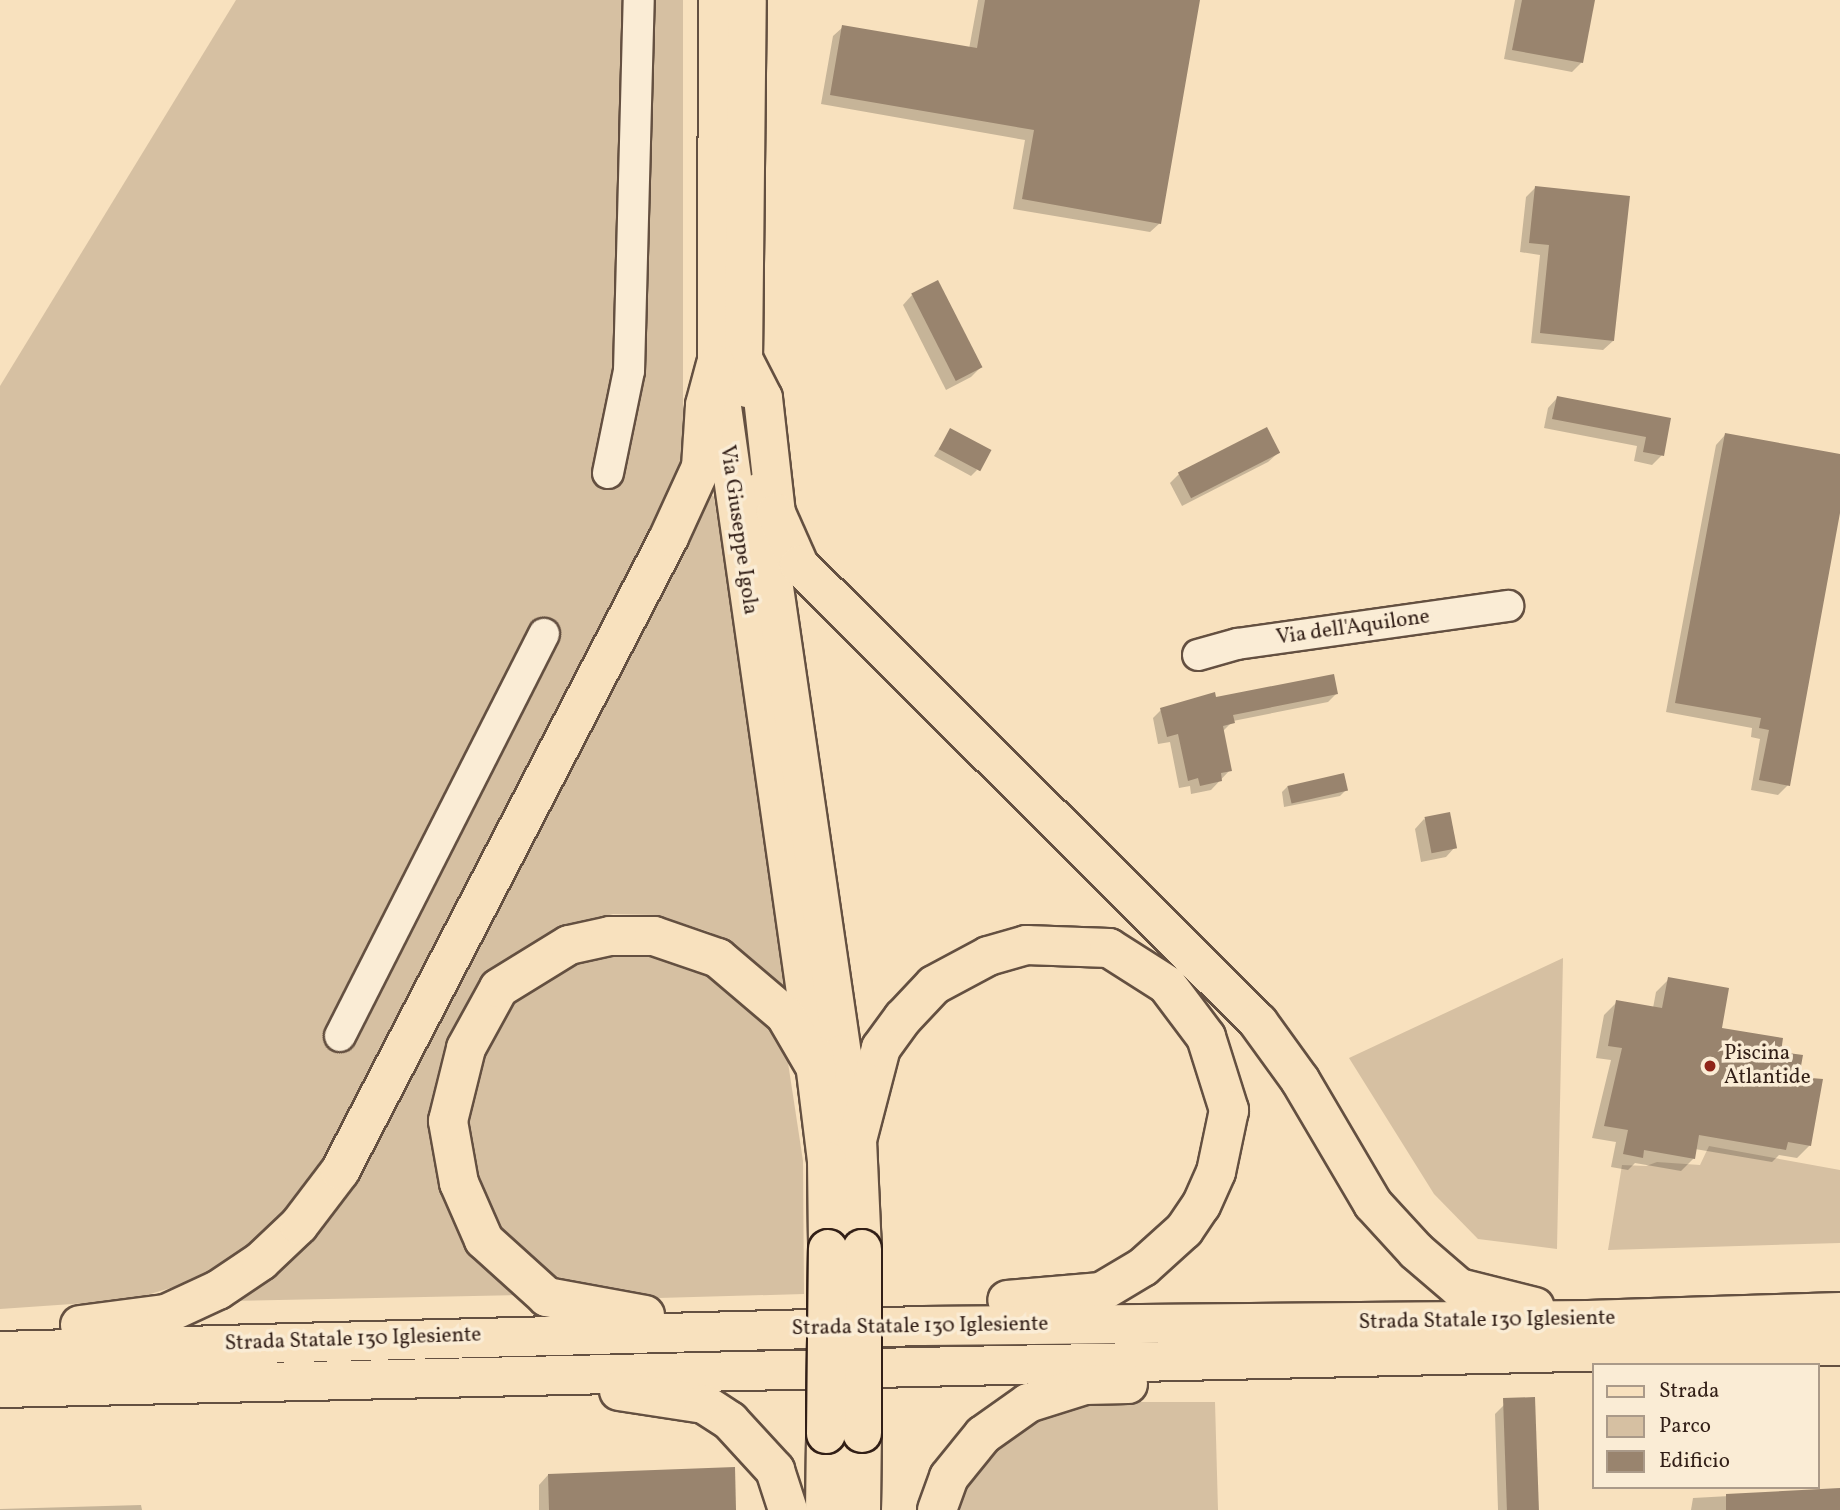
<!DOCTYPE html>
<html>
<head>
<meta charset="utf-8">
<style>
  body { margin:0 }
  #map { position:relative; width:1840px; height:1510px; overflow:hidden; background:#f8e1be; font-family:Vollkorn,serif }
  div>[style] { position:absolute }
  .green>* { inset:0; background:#d6c0a2 }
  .shadow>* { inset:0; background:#0003 }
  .building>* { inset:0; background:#99846e; transform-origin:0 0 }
  .roads { filter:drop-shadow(2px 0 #645041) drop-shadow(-2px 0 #645041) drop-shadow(0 2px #645041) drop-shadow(0 -2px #645041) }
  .minor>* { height:30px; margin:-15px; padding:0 15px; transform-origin:15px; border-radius:15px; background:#faecd5 }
  .major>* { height:37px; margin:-18.5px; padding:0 18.5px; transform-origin:18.5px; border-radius:18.5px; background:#f8e1be }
  .highway>* { height:38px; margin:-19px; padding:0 19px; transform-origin:19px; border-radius:19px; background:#f8e1be }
  .bridges { filter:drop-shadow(2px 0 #321f17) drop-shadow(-2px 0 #321f17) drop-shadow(0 2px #321f17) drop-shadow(0 -2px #321f17) }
  .highway-bridge>* { height:38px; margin:-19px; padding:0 19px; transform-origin:19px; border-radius:19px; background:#f8e1be }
  .dots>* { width:19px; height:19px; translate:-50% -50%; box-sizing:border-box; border:4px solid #faecd5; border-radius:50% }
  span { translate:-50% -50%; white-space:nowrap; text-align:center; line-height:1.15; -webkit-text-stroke:7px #faecd5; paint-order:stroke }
  .street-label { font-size:21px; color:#321f17 }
  .poi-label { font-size:21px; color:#321f17 }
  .left { translate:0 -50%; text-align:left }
  .legend { position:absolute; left:1592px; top:1363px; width:228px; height:126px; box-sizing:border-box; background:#faecd5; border:2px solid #aa9a89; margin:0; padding:9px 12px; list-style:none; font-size:21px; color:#321f17 }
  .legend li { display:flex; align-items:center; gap:14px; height:35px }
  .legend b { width:35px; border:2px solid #aa9a89 }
</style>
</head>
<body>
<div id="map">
  <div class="green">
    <div style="clip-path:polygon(236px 0,683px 0,683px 471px,318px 1177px,250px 1252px,201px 1279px,130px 1300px,0 1309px,0 386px)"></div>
    <div style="clip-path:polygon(706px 489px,714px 497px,791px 997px,758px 964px,710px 932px,656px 915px,613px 914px,557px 930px,507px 961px,473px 998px,445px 1045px,435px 1086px,432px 1136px,439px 1182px,454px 1221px,475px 1253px,524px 1295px,226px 1301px,281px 1266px)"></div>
    <div style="clip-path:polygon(615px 945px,714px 965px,772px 1022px,787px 1056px,803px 1161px,804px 1294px,623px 1299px,571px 1287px,538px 1272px,505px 1247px,469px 1179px,464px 1092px,500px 1011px,534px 978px)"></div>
    <div style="clip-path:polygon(1563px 958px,1557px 1249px,1478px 1239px,1434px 1194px,1349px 1058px)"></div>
    <div style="clip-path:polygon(1709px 1146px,1840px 1170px,1840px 1243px,1608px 1250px,1622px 1165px,1646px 1166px,1657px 1162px,1700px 1165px)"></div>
    <div style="clip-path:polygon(1086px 1402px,1215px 1402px,1218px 1510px,953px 1510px,968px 1478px,988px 1454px,1024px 1424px)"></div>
  </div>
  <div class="shadow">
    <div style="clip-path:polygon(978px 0,1198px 0,1160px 223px,1150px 232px,1013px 209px,1025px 140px,821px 104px,833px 36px,843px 27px,969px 49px)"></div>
    <div style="clip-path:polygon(1515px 0,1593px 0,1582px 62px,1572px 72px,1504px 59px)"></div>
    <div style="clip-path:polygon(1536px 187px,1613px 341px,1603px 350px,1531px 343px,1540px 255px,1520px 252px,1526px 197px)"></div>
    <div style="clip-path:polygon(912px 295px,980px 368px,971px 377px,946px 390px,903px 305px)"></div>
    <div style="clip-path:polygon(1557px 398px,1669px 419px,1662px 455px,1652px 465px,1634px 461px,1637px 446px,1544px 428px,1548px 408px)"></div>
    <div style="clip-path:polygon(951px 430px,977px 470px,971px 476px,934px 456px)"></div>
    <div style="clip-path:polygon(1725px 435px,1840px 456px,1840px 504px,1788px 785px,1778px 795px,1751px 790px,1760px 739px,1751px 737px,1752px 728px,1666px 712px,1716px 445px)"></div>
    <div style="clip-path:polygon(1278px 453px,1268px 462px,1182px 506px,1170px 483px,1179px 474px)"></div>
    <div style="clip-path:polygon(1337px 693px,1328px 702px,1233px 721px,1222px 732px,1230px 770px,1211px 790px,1191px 794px,1190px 786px,1179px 788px,1170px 742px,1158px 744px,1153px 718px,1161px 710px,1215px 699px)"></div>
    <div style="clip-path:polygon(1288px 786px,1346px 790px,1340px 796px,1284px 807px,1282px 792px)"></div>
    <div style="clip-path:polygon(1424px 819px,1455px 847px,1446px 857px,1421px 862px,1415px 829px)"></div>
    <div style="clip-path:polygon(1669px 979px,1720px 1029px,1779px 1053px,1797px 1078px,1810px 1145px,1797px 1158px,1779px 1155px,1772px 1162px,1695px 1149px,1694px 1158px,1681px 1171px,1635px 1163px,1628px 1170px,1611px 1167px,1616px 1142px,1592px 1138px,1611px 1060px,1596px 1058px,1604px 1015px,1617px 1002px,1653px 1008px,1656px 992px)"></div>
    <div style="clip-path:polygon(1533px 1399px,1537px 1510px,1498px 1510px,1495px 1414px,1505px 1404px)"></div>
    <div style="clip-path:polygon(548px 1475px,734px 1510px,539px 1510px,539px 1485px)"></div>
    <div style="clip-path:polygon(1840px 1490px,1840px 1510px,1691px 1510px,1693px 1498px)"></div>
    <div style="clip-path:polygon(141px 1505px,142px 1510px,0 1510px,0 1509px)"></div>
  </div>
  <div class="building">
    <div style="clip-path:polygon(985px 0,1200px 0,1161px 224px,1022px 199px,1034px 130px,830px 95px,842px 25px,977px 48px)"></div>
    <div style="clip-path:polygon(1522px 0,1595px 0,1583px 63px,1512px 50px)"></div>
    <div style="clip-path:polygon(1535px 186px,1630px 196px,1614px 341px,1540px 333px,1549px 245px,1529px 243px)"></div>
    <div style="left:938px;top:280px;width:98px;height:30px;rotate:63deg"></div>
    <div style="clip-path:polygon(1557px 396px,1671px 418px,1664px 456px,1643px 452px,1646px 437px,1552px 419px)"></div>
    <div style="left:1267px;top:427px;width:29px;height:100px;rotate:63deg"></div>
    <div style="left:950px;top:428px;width:47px;height:24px;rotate:28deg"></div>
    <div style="clip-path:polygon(1725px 433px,1840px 454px,1840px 513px,1790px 786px,1759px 780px,1769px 730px,1759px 728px,1761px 718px,1675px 703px)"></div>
    <div style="clip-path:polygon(1334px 674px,1338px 694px,1233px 715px,1235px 723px,1223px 726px,1232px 771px,1221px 773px,1222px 781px,1200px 786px,1198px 778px,1188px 781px,1178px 734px,1167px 737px,1160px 708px,1215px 692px,1216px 697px)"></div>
    <div style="left:1344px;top:773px;width:18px;height:58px;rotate:77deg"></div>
    <div style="left:1450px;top:812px;width:37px;height:26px;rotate:79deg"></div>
    <div style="clip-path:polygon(1668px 977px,1729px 988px,1722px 1028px,1783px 1038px,1781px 1052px,1803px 1055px,1799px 1077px,1823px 1079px,1811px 1146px,1788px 1142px,1786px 1150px,1699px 1135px,1695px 1159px,1644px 1150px,1643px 1158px,1623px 1154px,1628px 1130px,1604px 1126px,1622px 1048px,1608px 1046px,1616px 1000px,1662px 1008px)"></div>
    <div style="left:1535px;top:1397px;width:113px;height:32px;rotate:88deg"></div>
    <div style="clip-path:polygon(735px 1467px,736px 1510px,549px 1510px,548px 1474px)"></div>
    <div style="clip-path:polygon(1840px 1488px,1840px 1510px,1726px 1510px,1726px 1494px)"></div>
  </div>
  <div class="roads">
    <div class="minor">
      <div style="left:608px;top:473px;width:104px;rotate:-78.4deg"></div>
      <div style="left:629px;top:371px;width:371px;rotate:-88.5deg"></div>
      <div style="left:1198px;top:655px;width:41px;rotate:-15.8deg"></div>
      <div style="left:1237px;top:644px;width:274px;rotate:-8deg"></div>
      <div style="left:340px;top:1036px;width:451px;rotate:-63.1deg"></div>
    </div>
    <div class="major">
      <div style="left:717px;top:0;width:364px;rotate:90.2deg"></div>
      <div style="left:716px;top:364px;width:698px;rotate:81.93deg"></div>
      <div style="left:747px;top:388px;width:29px;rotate:-98deg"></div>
      <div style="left:743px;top:359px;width:359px;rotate:-89.4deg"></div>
      <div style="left:760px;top:491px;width:569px;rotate:81.71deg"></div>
    </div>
    <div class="highway">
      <div style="left:743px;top:359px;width:44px;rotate:62.9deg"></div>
      <div style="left:763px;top:398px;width:116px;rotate:83.6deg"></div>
      <div style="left:776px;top:513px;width:57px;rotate:66.1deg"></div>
      <div style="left:799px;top:565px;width:648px;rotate:44.87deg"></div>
      <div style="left:1258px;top:1022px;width:72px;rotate:54.1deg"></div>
      <div style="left:1300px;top:1080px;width:144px;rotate:59.5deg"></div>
      <div style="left:1373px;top:1204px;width:64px;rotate:47.5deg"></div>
      <div style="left:1416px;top:1251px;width:57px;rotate:40.7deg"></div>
      <div style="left:1459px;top:1288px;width:78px;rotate:14deg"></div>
      <div style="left:842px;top:1054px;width:87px;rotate:80.1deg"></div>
      <div style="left:857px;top:1140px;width:109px;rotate:87.4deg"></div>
      <div style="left:814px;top:1055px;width:107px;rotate:83deg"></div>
      <div style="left:827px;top:1161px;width:88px;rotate:89.3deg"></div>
      <div style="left:857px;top:1140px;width:95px;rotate:-75.4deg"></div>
      <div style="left:881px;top:1048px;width:37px;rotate:-54deg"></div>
      <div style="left:903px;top:1018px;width:45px;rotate:-46.8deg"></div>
      <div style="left:934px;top:985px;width:61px;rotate:-28.2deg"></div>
      <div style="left:988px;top:956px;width:40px;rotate:-16deg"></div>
      <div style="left:1026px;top:945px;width:83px;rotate:2.1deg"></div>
      <div style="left:1109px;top:948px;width:69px;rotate:32.5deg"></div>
      <div style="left:1167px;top:985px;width:65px;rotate:53.1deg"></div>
      <div style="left:1206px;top:1037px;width:77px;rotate:72.5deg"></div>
      <div style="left:1229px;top:1110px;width:63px;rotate:101.8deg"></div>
      <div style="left:1216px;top:1172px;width:36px;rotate:114deg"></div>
      <div style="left:1201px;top:1205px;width:30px;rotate:124deg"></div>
      <div style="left:1184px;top:1230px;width:55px;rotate:137.9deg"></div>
      <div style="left:1143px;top:1267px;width:49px;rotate:149.2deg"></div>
      <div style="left:1101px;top:1292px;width:94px;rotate:175.1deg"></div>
      <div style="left:645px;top:1315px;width:100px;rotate:-169.6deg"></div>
      <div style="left:547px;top:1297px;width:85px;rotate:-137.9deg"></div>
      <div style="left:484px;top:1240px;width:62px;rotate:-113.7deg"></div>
      <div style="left:459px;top:1183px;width:63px;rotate:-100.1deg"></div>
      <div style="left:448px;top:1121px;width:75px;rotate:-76.1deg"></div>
      <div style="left:466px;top:1048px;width:68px;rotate:-61.2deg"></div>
      <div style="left:499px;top:988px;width:82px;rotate:-31.6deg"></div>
      <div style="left:569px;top:945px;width:42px;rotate:-12.4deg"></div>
      <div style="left:610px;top:936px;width:44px"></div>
      <div style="left:654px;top:936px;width:68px;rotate:19deg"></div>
      <div style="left:718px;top:958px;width:88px;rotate:40.4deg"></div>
      <div style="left:785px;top:1015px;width:64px;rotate:59.8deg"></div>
      <div style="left:80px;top:1325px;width:87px;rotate:-7.3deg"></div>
      <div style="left:166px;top:1314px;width:57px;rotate:-24.8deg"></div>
      <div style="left:218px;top:1290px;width:52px;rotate:-34deg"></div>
      <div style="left:261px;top:1261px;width:52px;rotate:-43.5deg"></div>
      <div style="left:299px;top:1225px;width:68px;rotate:-52.8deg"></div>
      <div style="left:340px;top:1171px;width:714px;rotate:-62.57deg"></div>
      <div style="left:669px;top:537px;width:77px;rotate:-65.4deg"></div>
      <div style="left:701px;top:467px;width:62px;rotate:-86.3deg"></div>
      <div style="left:705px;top:405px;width:42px;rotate:-75deg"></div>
      <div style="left:0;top:1351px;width:922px;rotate:-1.55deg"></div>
      <div style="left:922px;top:1326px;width:666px;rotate:-0.52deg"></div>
      <div style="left:1588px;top:1320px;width:252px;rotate:-1.8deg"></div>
      <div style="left:0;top:1388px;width:1840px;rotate:-1.31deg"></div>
      <div style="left:619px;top:1391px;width:86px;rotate:8.7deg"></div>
      <div style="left:704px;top:1404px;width:31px;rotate:33deg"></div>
      <div style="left:730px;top:1421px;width:67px;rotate:47.4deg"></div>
      <div style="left:775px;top:1470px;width:42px;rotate:72deg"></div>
      <div style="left:825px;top:1510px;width:76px;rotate:-89.2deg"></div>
      <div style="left:861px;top:1510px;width:77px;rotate:-89.3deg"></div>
      <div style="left:937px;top:1510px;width:35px;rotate:-70deg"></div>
      <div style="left:949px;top:1477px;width:54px;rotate:-51deg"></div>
      <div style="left:983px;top:1435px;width:55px;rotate:-35.4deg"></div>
      <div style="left:1028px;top:1403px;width:60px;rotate:-17.5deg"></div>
      <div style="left:1085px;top:1385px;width:43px;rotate:-1.3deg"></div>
    </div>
  </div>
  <div class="bridges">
    <div class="highway-bridge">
      <div style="left:862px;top:1249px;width:184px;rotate:90deg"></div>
      <div style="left:826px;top:1434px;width:185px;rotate:-89.4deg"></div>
    </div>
  </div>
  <div class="dots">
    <div style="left:1710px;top:1066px;background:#8f2418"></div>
  </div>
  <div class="street-label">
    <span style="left:738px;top:530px;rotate:82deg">Via Giuseppe Igola</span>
    <span style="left:1353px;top:628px;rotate:-8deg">Via dell'Aquilone</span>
    <span style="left:1487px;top:1321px;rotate:-1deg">Strada Statale 130 Iglesiente</span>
    <span style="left:920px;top:1327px;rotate:-1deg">Strada Statale 130 Iglesiente</span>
    <span style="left:353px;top:1340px;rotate:-2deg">Strada Statale 130 Iglesiente</span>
  </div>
  <div class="poi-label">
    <span class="left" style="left:1724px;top:1066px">Piscina<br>Atlantide</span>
  </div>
  <ul class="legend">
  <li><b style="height:9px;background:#f8e1be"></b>Strada</li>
  <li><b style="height:19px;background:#d6c0a2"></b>Parco</li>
  <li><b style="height:19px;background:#99846e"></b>Edificio</li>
  </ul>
</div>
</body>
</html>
